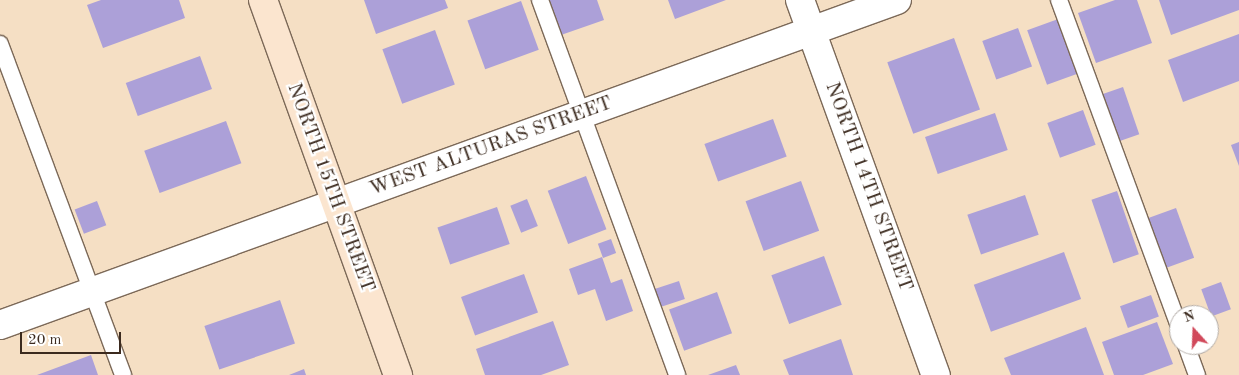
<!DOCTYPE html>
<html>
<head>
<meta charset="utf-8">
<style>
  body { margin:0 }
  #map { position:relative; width:1239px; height:375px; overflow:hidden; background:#f5dfc4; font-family:"Old Standard TT",serif }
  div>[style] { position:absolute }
  .building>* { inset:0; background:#aca0d8; transform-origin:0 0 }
  .roads { filter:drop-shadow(1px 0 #7c6958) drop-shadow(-1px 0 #7c6958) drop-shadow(0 1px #7c6958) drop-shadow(0 -1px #7c6958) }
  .lane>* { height:16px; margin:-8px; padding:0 8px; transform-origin:8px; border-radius:8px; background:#fff }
  .street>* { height:28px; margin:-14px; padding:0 14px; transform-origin:14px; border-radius:14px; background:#fff }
  .secondary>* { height:28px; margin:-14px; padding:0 14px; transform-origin:14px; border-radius:14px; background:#fbe5cf }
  span { translate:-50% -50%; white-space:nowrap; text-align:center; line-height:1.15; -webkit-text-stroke:4.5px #fff; paint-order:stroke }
  .street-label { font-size:20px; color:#3b2a1e }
  .north { position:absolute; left:1169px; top:305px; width:50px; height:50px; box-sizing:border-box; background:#fff; border:1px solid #b1aaa5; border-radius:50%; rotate:340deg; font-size:14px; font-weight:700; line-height:20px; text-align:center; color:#3b2a1e }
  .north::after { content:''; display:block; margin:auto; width:18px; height:22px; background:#d1495b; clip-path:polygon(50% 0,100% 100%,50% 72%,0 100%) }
  .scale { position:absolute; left:20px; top:332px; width:101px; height:22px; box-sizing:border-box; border:2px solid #3b2a1e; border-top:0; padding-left:6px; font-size:15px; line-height:18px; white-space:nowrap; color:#3b2a1e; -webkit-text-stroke:4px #fff; paint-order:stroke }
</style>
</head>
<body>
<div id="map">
  <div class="building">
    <div style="clip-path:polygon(101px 0,179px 0,185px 18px,103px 48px,87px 5px)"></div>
    <div style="clip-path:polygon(364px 0,445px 0,448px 8px,376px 34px)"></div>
    <div style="clip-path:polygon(549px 0,597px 0,604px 20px,561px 35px)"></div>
    <div style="clip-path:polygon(668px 0,726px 0,675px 19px)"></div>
    <div style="clip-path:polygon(1115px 0,1137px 0,1152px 43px,1096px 63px,1078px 13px)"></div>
    <div style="clip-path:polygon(1159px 0,1239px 0,1239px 10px,1171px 35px)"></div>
    <div style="left:521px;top:1px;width:52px;height:57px;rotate:70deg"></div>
    <div style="left:1061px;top:18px;width:58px;height:36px;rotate:70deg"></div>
    <div style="left:1018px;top:28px;width:41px;height:38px;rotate:70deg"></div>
    <div style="left:435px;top:30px;width:58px;height:56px;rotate:70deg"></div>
    <div style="clip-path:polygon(1239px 34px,1239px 81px,1183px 102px,1168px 60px)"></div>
    <div style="left:954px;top:38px;width:76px;height:71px;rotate:70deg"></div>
    <div style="left:200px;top:56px;width:35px;height:79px;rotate:70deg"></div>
    <div style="left:1123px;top:87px;width:50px;height:22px;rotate:71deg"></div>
    <div style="left:1083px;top:110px;width:37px;height:38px;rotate:70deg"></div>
    <div style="left:995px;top:113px;width:39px;height:74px;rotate:71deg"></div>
    <div style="left:773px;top:119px;width:40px;height:73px;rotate:70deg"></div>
    <div style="left:226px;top:121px;width:45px;height:87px;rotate:70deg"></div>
    <div style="clip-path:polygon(1239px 142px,1239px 166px,1231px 145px)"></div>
    <div style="left:586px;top:176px;width:57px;height:41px;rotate:69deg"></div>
    <div style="left:801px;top:181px;width:53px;height:59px;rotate:70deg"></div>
    <div style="left:1117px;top:191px;width:67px;height:27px;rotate:71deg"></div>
    <div style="left:1025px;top:195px;width:42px;height:61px;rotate:71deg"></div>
    <div style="left:527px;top:199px;width:29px;height:18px;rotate:68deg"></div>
    <div style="left:97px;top:201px;width:26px;height:24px;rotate:69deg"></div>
    <div style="left:497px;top:207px;width:39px;height:63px;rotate:71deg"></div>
    <div style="left:1176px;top:208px;width:53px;height:33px;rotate:70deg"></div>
    <div style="left:611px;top:239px;width:15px;height:14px;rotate:70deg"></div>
    <div style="left:1064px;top:252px;width:50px;height:96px;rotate:70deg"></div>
    <div style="left:824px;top:256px;width:52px;height:56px;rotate:70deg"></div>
    <div style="clip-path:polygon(602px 257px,611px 283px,622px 279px,633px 311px,606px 321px,595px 289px,578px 295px,569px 269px)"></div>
    <div style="left:524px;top:274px;width:41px;height:67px;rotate:70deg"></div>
    <div style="left:679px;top:281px;width:19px;height:28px;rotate:72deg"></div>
    <div style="left:1221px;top:282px;width:29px;height:21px;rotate:70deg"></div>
    <div style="left:717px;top:292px;width:44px;height:51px;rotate:70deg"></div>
    <div style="left:1151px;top:295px;width:23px;height:33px;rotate:70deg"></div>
    <div style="left:280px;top:300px;width:46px;height:80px;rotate:71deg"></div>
    <div style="clip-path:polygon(553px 321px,569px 365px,541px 375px,485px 375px,476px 349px)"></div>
    <div style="clip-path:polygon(1157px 322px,1173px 364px,1143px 375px,1114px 375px,1102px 342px)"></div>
    <div style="clip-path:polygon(1086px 327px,1104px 375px,1011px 375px,1004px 358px)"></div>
    <div style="clip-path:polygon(841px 339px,853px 375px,789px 375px,783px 360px)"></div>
    <div style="clip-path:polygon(91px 355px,98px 375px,37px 375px)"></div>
    <div style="clip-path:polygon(736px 365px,740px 375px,708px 375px)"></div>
    <div style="clip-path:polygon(304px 369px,306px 375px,289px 375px)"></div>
  </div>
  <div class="roads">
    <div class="lane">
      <div style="left:540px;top:0;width:399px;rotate:69.9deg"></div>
      <div style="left:1059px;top:0;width:347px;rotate:69.8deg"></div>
      <div style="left:0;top:44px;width:353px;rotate:69.6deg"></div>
      <div style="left:1186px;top:345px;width:32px;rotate:70deg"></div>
    </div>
    <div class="street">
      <div style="left:800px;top:0;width:399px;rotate:70.1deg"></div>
      <div style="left:0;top:325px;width:954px;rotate:-19.92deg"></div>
    </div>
    <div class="secondary">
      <div style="left:263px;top:0;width:399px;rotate:70.2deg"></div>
    </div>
  </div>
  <div class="street-label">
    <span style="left:491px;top:147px;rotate:-20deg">WEST ALTURAS STREET</span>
    <span style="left:868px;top:187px;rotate:70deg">NORTH 14TH STREET</span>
    <span style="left:330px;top:188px;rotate:70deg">NORTH 15TH STREET</span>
  </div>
  <div class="north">N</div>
  <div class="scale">20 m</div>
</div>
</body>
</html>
